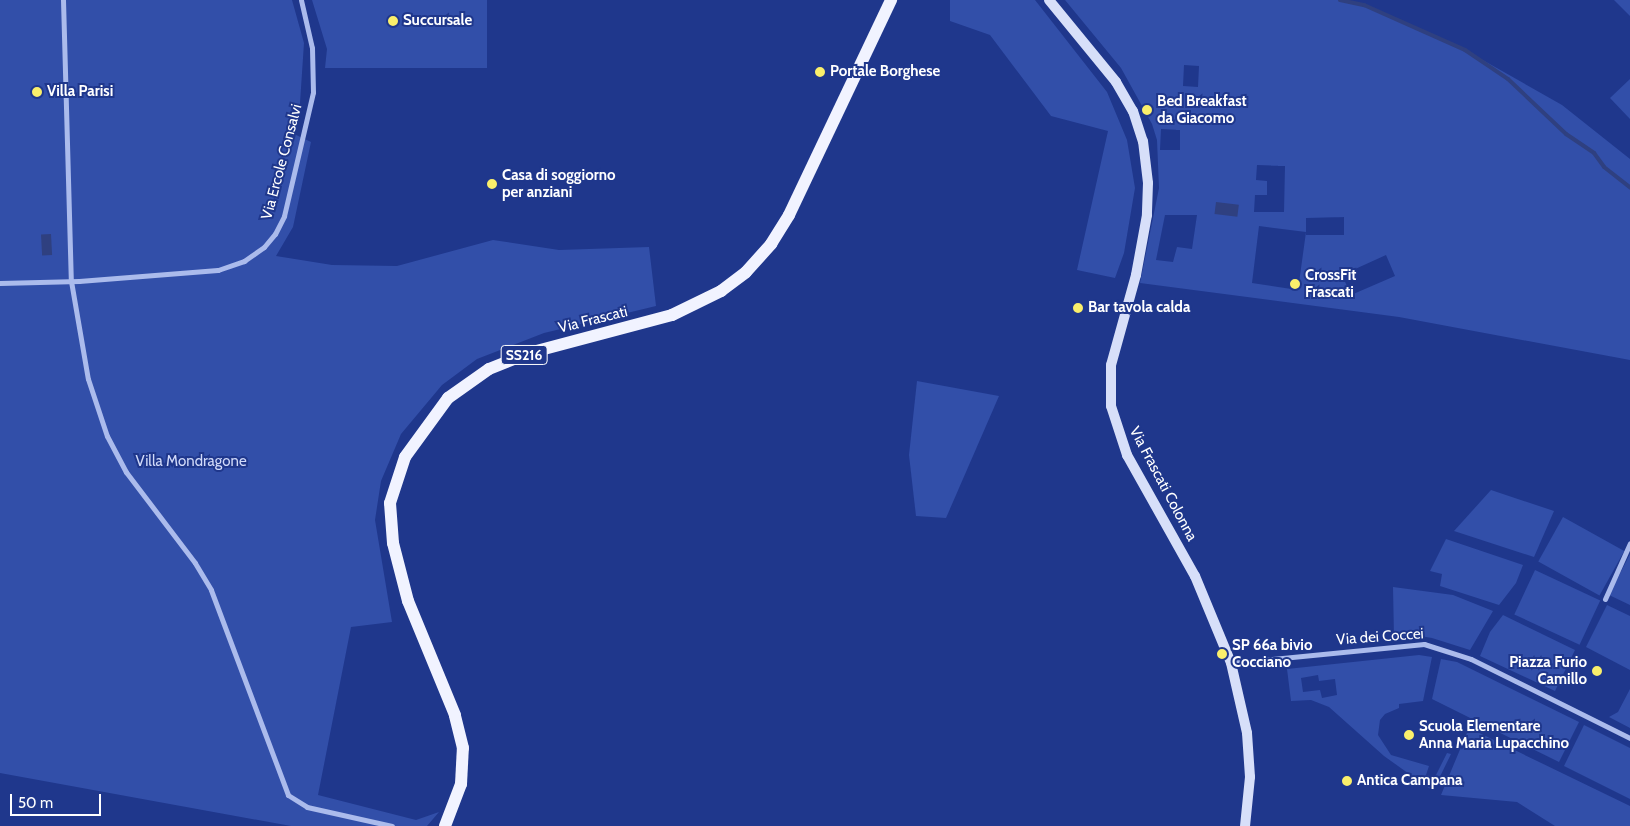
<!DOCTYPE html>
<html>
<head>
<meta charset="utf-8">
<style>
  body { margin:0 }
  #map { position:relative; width:1630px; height:826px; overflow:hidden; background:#1f378c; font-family:Cabin,sans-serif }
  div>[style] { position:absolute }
  .green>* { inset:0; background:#324fa9; transform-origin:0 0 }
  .water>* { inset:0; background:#2f4080; transform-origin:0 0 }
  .stream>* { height:4px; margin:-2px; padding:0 2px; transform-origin:2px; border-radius:2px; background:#2f4080 }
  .street>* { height:5px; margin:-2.5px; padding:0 2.5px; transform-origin:2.5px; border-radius:2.5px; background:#abbbec }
  .secondary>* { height:10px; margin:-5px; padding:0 5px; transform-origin:5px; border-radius:5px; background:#d7dff9 }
  .primary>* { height:12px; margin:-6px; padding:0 6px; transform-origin:6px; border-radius:6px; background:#f1f3ff }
  .dots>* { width:14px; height:14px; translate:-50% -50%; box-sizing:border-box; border:2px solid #1f378c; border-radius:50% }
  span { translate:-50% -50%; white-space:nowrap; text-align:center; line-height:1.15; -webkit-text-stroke:4px #1f378c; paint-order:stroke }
  .shield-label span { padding:1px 4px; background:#1f378c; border:1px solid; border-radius:4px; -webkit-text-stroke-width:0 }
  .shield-label { font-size:14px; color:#fff; font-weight:700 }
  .poi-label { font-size:15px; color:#fff; font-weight:700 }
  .left { translate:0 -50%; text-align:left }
  .right { translate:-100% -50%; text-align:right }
  .street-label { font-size:15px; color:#fff }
  .park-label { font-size:15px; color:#d1daf9 }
  .scale { position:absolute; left:10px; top:794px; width:91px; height:22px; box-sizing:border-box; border:2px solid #fff; border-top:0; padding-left:6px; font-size:15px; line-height:18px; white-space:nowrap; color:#fff; -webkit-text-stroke:4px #1f378c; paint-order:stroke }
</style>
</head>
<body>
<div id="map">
  <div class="green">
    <div style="clip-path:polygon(0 0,292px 0,304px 43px,300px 103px,294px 134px,311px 142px,293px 227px,276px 256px,332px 265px,397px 266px,493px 240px,559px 250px,649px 247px,656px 306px,544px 333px,477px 359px,442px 385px,401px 434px,381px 481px,375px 520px,392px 622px,351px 627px,318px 795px,416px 820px,439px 812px,427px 826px,291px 826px,0 773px)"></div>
    <div style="clip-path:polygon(312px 0,487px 0,487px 68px,325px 68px,327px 49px)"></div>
    <div style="clip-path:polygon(950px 0,1035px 0,1107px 92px,1127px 140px,1135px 188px,1124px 253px,1115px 278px,1077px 270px,1108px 131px,1051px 116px,990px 35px,950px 21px)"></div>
    <div style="clip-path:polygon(evenodd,1065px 0,1340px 0,1362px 4px,1465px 50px,1562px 105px,1630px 159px,1630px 360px,1399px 317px,1140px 283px,1159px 188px,1157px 140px,1152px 124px,1121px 68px,1065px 0,1184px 65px,1199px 66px,1198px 87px,1183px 86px,1184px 65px,1065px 0,1161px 129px,1180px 130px,1180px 150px,1160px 150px,1161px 129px,1065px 0,1257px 165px,1285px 166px,1284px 212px,1254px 212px,1255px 195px,1267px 195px,1267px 181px,1256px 180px,1257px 165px,1065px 0,1165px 215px,1197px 215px,1192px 249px,1177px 247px,1173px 262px,1156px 260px,1165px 215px,1065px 0,1344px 217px,1344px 235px,1306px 235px,1306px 218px,1344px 217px,1065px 0,1259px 226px,1306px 232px,1298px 290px,1252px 283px,1259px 226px,1065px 0,1386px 255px,1395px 276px,1351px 295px,1342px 275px,1386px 255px)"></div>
    <div style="clip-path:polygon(1614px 0,1630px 0,1630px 16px)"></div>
    <div style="clip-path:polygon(1630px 79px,1630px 119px,1610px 98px)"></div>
    <div style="clip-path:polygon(917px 381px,999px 396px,946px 518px,916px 516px,909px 455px)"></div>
    <div style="clip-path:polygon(1491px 490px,1554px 511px,1534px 557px,1454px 531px)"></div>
    <div style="left:1563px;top:517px;width:70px;height:51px;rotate:29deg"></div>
    <div style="clip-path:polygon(1446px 539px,1523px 565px,1516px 583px,1499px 605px,1440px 586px,1442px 574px,1430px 571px)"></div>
    <div style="clip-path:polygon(1630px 554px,1630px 605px,1609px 595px)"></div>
    <div style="left:1535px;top:570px;width:72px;height:49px;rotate:25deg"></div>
    <div style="clip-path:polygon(1393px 587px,1453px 595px,1493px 611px,1470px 650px,1432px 638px,1414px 635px,1394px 638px)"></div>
    <div style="clip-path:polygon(1607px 605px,1630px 616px,1630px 670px,1586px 647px)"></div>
    <div style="clip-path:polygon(1503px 615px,1575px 650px,1555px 691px,1480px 656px,1490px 632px)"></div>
    <div style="clip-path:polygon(evenodd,1419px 655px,1432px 657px,1423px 701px,1399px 704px,1399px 708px,1385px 714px,1380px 720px,1378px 735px,1391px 755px,1429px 766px,1426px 775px,1435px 777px,1447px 753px,1451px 754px,1433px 791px,1384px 756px,1329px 707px,1311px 700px,1291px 701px,1287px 669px,1419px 655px,1318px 675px,1319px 681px,1335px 679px,1337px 695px,1322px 698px,1320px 690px,1303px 692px,1301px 678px,1318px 675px)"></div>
    <div style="clip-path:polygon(1441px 659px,1457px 662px,1579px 722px,1559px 762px,1432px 699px)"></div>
    <div style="clip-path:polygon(1630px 689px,1630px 728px,1609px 717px,1618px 712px)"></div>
    <div style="clip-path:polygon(1584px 725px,1630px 748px,1630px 799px,1564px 766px)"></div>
    <div style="clip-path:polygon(1469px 728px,1630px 806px,1630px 826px,1555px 826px,1517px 802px,1441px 795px)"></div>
  </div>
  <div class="water">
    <div style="left:1216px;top:202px;width:23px;height:12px;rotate:7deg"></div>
    <div style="left:51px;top:234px;width:21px;height:10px;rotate:87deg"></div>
  </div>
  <div class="stream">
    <div style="left:1340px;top:0;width:25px;rotate:12deg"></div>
    <div style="left:1364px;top:5px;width:111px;rotate:24deg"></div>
    <div style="left:1465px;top:50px;width:52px;rotate:34deg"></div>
    <div style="left:1508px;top:79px;width:80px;rotate:43.5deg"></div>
    <div style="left:1566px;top:134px;width:34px;rotate:34deg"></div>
    <div style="left:1594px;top:153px;width:17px;rotate:54deg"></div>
    <div style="left:1604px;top:167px;width:33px;rotate:38deg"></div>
  </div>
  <div class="street">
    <div style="left:63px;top:0;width:281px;rotate:88.4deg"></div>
    <div style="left:71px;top:281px;width:99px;rotate:80.2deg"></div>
    <div style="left:88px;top:379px;width:60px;rotate:71.6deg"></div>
    <div style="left:107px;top:436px;width:41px;rotate:62.2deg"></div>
    <div style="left:126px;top:472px;width:114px;rotate:52.8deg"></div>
    <div style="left:195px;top:563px;width:31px;rotate:59deg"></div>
    <div style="left:211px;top:590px;width:219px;rotate:69.4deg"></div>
    <div style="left:288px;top:795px;width:22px;rotate:32deg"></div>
    <div style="left:307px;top:807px;width:87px;rotate:12.6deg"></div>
    <div style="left:0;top:283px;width:79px;rotate:-1.5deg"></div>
    <div style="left:79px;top:281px;width:139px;rotate:-4.5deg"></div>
    <div style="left:218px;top:270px;width:28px;rotate:-19deg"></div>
    <div style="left:244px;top:261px;width:24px;rotate:-35deg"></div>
    <div style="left:264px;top:247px;width:17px;rotate:-50deg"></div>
    <div style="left:275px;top:234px;width:20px;rotate:-63deg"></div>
    <div style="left:284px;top:216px;width:127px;rotate:-76.8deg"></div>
    <div style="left:313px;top:92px;width:44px;rotate:-91.3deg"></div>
    <div style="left:312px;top:48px;width:49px;rotate:-102.9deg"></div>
    <div style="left:1605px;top:599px;width:61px;rotate:-65.9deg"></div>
    <div style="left:1231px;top:663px;width:194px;rotate:-5.6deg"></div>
    <div style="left:1424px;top:644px;width:49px;rotate:17.7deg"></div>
    <div style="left:1471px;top:659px;width:178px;rotate:26.4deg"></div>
  </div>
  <div class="secondary">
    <div style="left:1049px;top:0;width:106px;rotate:50.7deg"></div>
    <div style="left:1116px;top:82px;width:34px;rotate:60deg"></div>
    <div style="left:1133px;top:111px;width:32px;rotate:72deg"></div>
    <div style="left:1143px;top:141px;width:42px;rotate:83.2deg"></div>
    <div style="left:1148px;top:183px;width:32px;rotate:92deg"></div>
    <div style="left:1147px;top:215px;width:61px;rotate:100.4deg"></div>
    <div style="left:1136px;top:275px;width:93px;rotate:105.5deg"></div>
    <div style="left:1111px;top:365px;width:41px;rotate:90deg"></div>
    <div style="left:1111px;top:406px;width:52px;rotate:71.9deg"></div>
    <div style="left:1127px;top:455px;width:139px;rotate:60.7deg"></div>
    <div style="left:1195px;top:576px;width:94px;rotate:67.5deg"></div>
    <div style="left:1231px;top:663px;width:72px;rotate:77.1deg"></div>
    <div style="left:1247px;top:733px;width:44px;rotate:86.1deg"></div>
    <div style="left:1250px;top:777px;width:49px;rotate:95.8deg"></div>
  </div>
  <div class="primary">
    <div style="left:445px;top:826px;width:45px;rotate:-69.1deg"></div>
    <div style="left:461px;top:784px;width:36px;rotate:-87deg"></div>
    <div style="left:463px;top:748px;width:34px;rotate:-104deg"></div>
    <div style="left:455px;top:715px;width:123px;rotate:-112.4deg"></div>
    <div style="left:408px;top:601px;width:60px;rotate:-104.5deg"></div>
    <div style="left:393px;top:543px;width:40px;rotate:-94.3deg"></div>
    <div style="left:390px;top:503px;width:48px;rotate:-71.9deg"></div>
    <div style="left:405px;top:457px;width:73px;rotate:-53.9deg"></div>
    <div style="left:448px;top:398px;width:50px;rotate:-35.3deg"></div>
    <div style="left:489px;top:369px;width:43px;rotate:-21.8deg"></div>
    <div style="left:529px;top:353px;width:148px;rotate:-14.9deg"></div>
    <div style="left:672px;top:315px;width:55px;rotate:-26.1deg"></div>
    <div style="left:721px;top:291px;width:31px;rotate:-37deg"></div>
    <div style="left:746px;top:272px;width:38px;rotate:-48deg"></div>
    <div style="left:771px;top:244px;width:34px;rotate:-58deg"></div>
    <div style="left:789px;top:215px;width:238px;rotate:-64.6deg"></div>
  </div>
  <div class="dots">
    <div style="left:393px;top:21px;background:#faef6b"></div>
    <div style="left:820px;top:72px;background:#faef6b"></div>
    <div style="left:37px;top:92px;background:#faef6b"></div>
    <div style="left:1147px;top:110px;background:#faef6b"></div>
    <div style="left:492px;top:184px;background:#faef6b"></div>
    <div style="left:1295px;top:284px;background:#faef6b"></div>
    <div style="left:1078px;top:308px;background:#faef6b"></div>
    <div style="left:1222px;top:654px;background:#faef6b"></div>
    <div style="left:1597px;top:671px;background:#faef6b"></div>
    <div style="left:1409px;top:735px;background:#faef6b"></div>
    <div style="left:1347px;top:781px;background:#faef6b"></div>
  </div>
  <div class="shield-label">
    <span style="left:524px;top:355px">SS216</span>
  </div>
  <div class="poi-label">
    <span class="left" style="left:403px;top:21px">Succursale</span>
    <span class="left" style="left:830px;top:72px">Portale Borghese</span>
    <span class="left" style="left:47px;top:92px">Villa Parisi</span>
    <span class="left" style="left:1157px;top:110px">Bed Breakfast<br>da Giacomo</span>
    <span class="left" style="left:502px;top:184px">Casa di soggiorno<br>per anziani</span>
    <span class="left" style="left:1305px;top:284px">CrossFit<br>Frascati</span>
    <span class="left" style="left:1088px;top:308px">Bar tavola calda</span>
    <span class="left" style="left:1232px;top:654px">SP 66a bivio<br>Cocciano</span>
    <span class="right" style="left:1587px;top:671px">Piazza Furio<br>Camillo</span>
    <span class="left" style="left:1419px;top:735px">Scuola Elementare<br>Anna Maria Lupacchino</span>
    <span class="left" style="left:1357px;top:781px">Antica Campana</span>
  </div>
  <div class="street-label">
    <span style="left:282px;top:162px;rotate:-75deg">Via Ercole Consalvi</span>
    <span style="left:593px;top:320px;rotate:-14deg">Via Frascati</span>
    <span style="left:1163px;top:484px;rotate:62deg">Via Frascati Colonna</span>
    <span style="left:1380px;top:637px;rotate:-4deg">Via dei Coccei</span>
  </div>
  <div class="park-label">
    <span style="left:191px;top:462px">Villa Mondragone</span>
  </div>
  <div class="scale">50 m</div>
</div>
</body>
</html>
